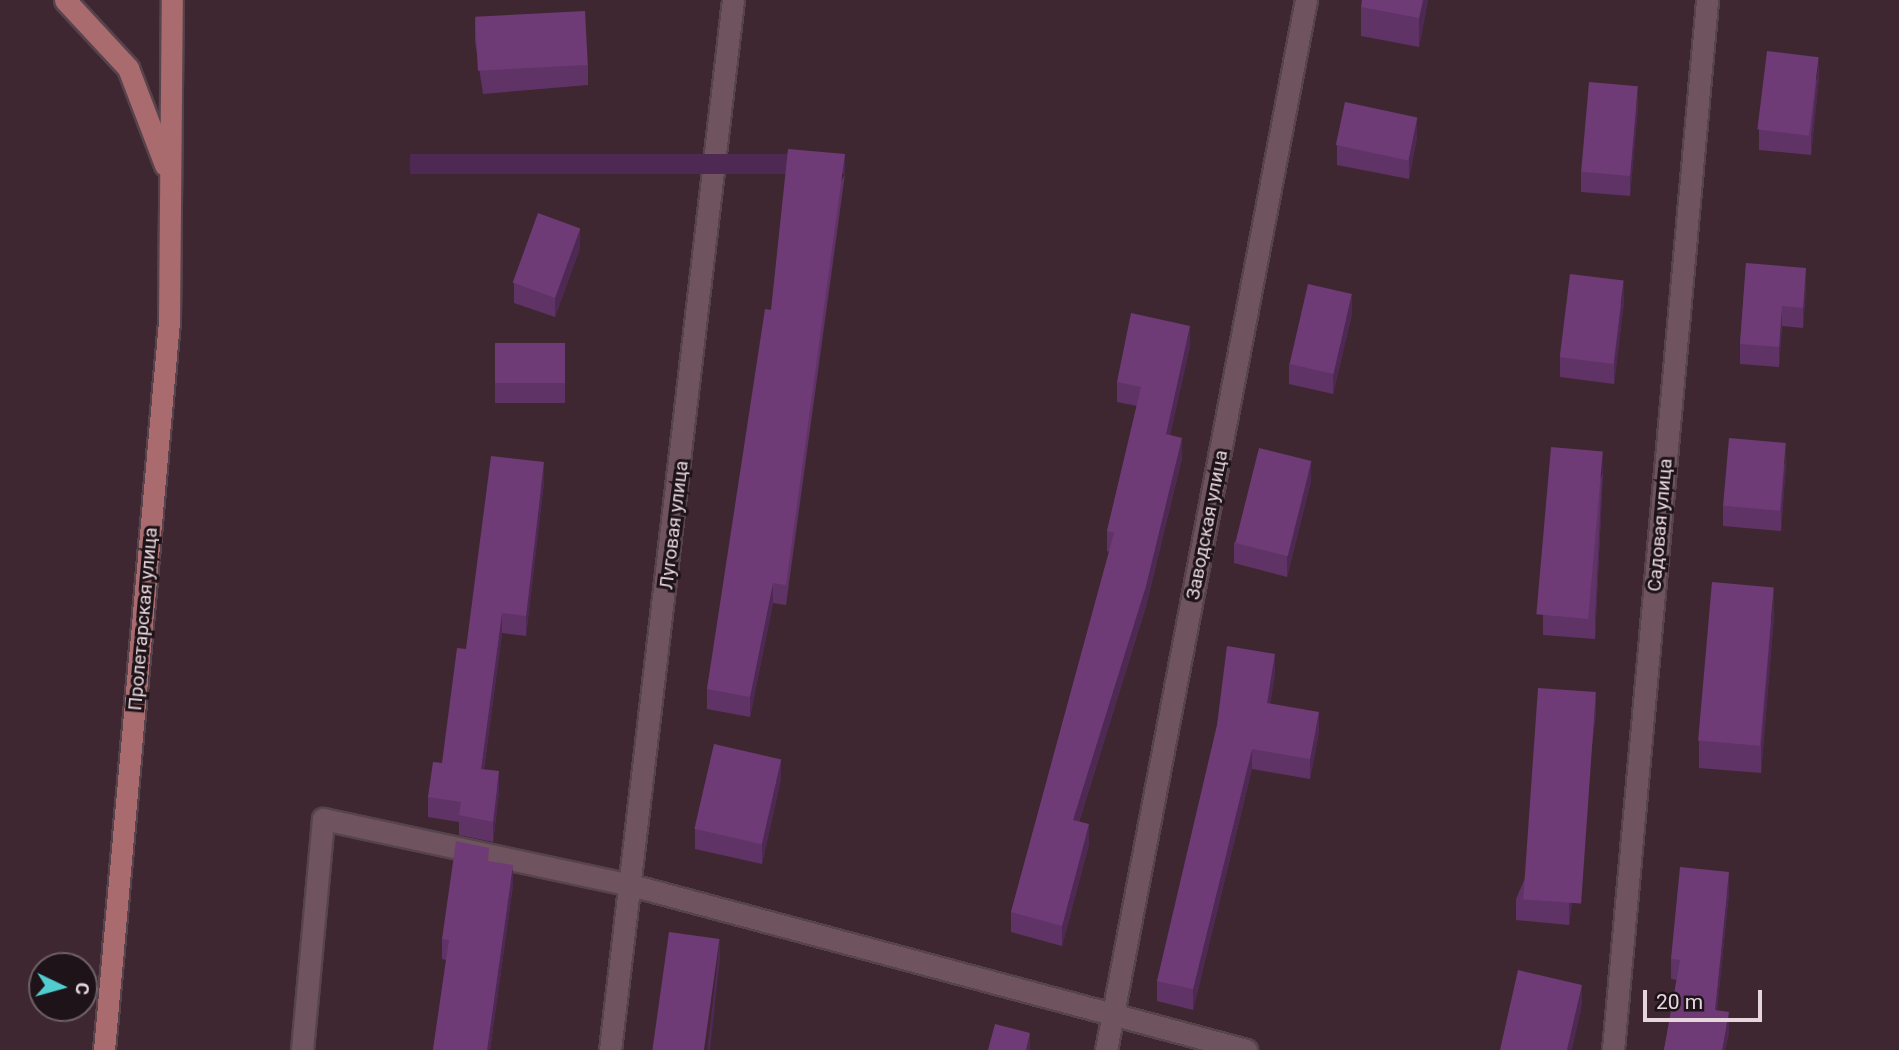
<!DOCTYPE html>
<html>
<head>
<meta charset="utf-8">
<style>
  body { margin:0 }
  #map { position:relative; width:1899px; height:1050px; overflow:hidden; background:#3f2731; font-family:Roboto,sans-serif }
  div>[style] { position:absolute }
  .roads { filter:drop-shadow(2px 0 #57434c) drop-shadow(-2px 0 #57434c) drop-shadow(0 2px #57434c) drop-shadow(0 -2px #57434c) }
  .minor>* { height:21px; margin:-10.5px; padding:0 10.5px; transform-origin:10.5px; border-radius:10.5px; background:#6f535f }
  .major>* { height:21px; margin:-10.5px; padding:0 10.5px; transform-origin:10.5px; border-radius:10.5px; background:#a96b6e }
  .wall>* { inset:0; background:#5f3366; transform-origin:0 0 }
  .shaded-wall>* { inset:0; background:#4d2953; transform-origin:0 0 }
  .building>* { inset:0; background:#6e3b77; transform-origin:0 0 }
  span { translate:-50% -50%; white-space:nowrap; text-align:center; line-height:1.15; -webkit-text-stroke:6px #1e1318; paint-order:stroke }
  .street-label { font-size:19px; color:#e6d6dc }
  .north { position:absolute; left:28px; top:952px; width:70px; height:70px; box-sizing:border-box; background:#1e1318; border:2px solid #6e6166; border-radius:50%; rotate:95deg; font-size:19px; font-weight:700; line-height:28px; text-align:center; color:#e6d6dc }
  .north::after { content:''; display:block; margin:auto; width:24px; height:32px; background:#52cdcf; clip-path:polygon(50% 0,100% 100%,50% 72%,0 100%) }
  .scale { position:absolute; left:1643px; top:990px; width:119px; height:32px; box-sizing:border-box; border:4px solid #e6d6dc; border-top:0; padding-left:9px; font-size:21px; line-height:24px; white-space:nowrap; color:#e6d6dc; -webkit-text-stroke:5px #1e1318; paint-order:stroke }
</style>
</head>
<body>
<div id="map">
  <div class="roads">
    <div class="minor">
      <div style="left:302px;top:1050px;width:232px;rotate:-84.8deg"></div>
      <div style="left:323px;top:819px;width:315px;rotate:12.1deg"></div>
      <div style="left:631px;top:885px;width:637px;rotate:15.02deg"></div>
      <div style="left:610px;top:1050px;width:1057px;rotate:-83.32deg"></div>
      <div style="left:1106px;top:1050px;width:1069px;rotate:-79.22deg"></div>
      <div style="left:1613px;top:1050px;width:1054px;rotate:-84.88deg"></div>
    </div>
    <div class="major">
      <div style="left:65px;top:0;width:93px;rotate:47.2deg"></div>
      <div style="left:128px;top:68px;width:104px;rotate:69.1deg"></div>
      <div style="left:104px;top:1050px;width:732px;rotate:-84.9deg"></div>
      <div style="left:169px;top:321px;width:321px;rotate:-89.5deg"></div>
    </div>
  </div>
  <div class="wall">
    <div style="clip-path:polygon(1428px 0,1419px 47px,1361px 36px,1361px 7px)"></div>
    <div style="clip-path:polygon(475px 20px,588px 65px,588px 85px,483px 94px,475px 41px)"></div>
    <div style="clip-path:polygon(1819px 77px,1811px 155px,1759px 150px,1759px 130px)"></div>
    <div style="clip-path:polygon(1638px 106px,1630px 196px,1581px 192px,1581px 172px)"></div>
    <div style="clip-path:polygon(1417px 137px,1409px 179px,1337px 165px,1337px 145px)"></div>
    <div style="clip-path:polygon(845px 174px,786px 605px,773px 603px,750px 717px,707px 709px,707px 689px,771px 310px)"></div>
    <div style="clip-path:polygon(580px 248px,555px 317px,514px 303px,514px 283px)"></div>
    <div style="clip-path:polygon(1746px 263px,1806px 288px,1803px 328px,1782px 326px,1779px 367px,1740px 364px,1740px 344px)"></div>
    <div style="clip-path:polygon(1624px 301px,1614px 384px,1560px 377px,1560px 357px)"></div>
    <div style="clip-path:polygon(1352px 314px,1333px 394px,1289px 384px,1289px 364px)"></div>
    <div style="left:495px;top:343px;width:70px;height:60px"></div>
    <div style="clip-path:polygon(1190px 346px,1170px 435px,1182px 458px,1146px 606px,1079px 822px,1089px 844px,1062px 946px,1011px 932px,1011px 912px,1109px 552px,1107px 551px,1107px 531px,1137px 406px,1117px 402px,1117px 382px)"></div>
    <div style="clip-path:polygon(1786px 463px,1781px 531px,1723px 526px,1723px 506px)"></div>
    <div style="clip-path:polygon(1603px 472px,1595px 639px,1543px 635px,1543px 615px)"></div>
    <div style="clip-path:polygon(1311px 481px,1287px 577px,1234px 563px,1234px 543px)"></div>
    <div style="clip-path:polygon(544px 482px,526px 636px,502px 633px,484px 769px,499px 792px,493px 842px,459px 835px,459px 822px,428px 817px,428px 797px,442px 763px,466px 649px)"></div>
    <div style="clip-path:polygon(1774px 616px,1761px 773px,1699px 768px,1699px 740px)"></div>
    <div style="clip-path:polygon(1275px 674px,1270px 704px,1319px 732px,1310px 779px,1252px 769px,1193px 1010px,1157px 1001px,1157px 981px)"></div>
    <div style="clip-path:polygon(1596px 713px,1569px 925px,1516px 920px,1516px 899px)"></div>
    <div style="clip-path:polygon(781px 779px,762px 864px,695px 849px,695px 829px)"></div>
    <div style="clip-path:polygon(489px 861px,513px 885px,490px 1050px,433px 1050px,446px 960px,442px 959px,442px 939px)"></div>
    <div style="clip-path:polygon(1729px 892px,1717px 1010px,1729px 1032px,1725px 1050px,1664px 1050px,1677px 980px,1671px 979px,1671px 959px)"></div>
  </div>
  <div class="shaded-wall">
    <div style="clip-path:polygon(1423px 0,1428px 0,1419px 47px,1419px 18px)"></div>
    <div style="clip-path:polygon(1819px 57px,1819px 77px,1811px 155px,1811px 135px)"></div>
    <div style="clip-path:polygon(1638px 86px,1638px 106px,1630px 196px,1630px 176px)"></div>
    <div style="clip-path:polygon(1417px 117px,1417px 137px,1409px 179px,1409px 159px)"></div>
    <div style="left:845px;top:154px;width:20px;height:435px;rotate:90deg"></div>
    <div style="clip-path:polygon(580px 228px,580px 248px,555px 317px,555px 297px)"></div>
    <div style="clip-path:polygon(1806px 268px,1806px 288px,1803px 328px,1803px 308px)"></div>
    <div style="clip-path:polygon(1624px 281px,1624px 301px,1614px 384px,1614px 364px)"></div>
    <div style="clip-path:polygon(1352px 294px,1352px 314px,1333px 394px,1333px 374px)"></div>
    <div style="clip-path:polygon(1782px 306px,1782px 326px,1779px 367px,1779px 347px)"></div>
    <div style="clip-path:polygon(1190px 326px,1190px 346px,1166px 454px,1166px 434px)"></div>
    <div style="clip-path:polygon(1182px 438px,1182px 458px,1146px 606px,1073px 840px,1073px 820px)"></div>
    <div style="clip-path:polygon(1786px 443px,1786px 463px,1781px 531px,1781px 511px)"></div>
    <div style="clip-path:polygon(1603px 452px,1603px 472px,1595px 639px,1595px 619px)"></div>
    <div style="clip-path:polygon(1311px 461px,1311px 481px,1287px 577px,1287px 557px)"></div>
    <div style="clip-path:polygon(544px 462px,544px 482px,526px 636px,526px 616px)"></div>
    <div style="clip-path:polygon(773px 583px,773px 603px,750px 717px,750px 697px)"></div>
    <div style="clip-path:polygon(1774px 587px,1774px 616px,1761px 773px,1761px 745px)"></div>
    <div style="clip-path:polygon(502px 613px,502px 633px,481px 789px,481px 769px)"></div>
    <div style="clip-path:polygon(1275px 654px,1275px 674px,1267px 723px,1267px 703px)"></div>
    <div style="clip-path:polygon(1596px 692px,1596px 713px,1569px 925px,1569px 904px)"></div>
    <div style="clip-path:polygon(1319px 712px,1319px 732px,1310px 779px,1310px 759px)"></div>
    <div style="clip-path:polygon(1252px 749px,1252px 769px,1193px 1010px,1193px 989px)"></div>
    <div style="clip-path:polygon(781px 759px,781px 779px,762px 864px,762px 844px)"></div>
    <div style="clip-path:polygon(499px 771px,499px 792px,493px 842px,493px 822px)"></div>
    <div style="clip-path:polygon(1089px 824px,1089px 844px,1062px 946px,1062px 926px)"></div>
    <div style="clip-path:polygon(513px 865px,513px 885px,490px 1050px,487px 1050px)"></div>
    <div style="clip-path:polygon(1729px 872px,1729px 892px,1715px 1030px,1715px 1010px)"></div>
    <div style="clip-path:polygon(720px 939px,720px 959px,710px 1050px,707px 1050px)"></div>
    <div style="clip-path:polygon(1582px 985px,1582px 1005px,1572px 1050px,1567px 1050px)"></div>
    <div style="clip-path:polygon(1729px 1012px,1729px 1032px,1725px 1050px,1722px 1050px)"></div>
    <div style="clip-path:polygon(1030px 1033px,1030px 1050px,1026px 1050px)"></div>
  </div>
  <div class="building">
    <div style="clip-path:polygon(1362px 0,1423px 0,1419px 18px,1361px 7px)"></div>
    <div style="left:585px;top:11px;width:54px;height:110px;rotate:87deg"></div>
    <div style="left:1767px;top:51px;width:52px;height:79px;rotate:7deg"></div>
    <div style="left:1589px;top:82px;width:49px;height:90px;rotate:5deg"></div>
    <div style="left:1345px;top:102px;width:74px;height:44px;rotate:12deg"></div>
    <div style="clip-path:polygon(788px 149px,845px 154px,786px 585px,773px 583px,750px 697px,707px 689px,765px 309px,771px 310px)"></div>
    <div style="left:538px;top:213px;width:45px;height:74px;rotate:20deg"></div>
    <div style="clip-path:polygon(1746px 263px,1806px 268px,1803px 308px,1782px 306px,1779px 347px,1740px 344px)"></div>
    <div style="left:1570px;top:274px;width:54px;height:84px;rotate:7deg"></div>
    <div style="left:1308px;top:284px;width:45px;height:82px;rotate:13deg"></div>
    <div style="clip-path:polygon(1131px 313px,1190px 326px,1166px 434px,1182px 438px,1146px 586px,1073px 820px,1089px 824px,1062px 926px,1011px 912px,1114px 533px,1107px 531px,1141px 387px,1117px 382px)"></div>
    <div style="left:495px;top:343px;width:70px;height:40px"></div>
    <div style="left:1729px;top:438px;width:57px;height:68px;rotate:5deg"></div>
    <div style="left:1551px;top:447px;width:52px;height:168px;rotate:5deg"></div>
    <div style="left:1259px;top:448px;width:54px;height:98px;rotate:14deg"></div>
    <div style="clip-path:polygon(491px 456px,544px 462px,526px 616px,502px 613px,481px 769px,499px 771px,493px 822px,459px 815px,461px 802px,428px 797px,433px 762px,442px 763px,457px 648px,466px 649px)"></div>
    <div style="left:1712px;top:582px;width:62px;height:159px;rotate:5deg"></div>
    <div style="clip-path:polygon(1227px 646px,1275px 654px,1267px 703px,1319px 712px,1310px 759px,1252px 749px,1193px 989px,1157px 981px,1217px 725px)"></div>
    <div style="left:1538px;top:688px;width:58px;height:212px;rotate:4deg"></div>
    <div style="left:714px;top:744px;width:69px;height:87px;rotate:13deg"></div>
    <div style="clip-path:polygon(456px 841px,489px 848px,488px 861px,513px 865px,487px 1050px,433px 1050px,449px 940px,442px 939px)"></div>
    <div style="clip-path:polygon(1680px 867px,1729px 872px,1715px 1010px,1729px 1012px,1722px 1050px,1664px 1050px,1680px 960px,1671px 959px)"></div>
    <div style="left:669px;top:932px;width:51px;height:119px;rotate:8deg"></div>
    <div style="clip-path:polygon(1518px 970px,1582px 985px,1567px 1050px,1500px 1050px)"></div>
    <div style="clip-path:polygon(995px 1024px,1030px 1033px,1026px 1050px,988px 1050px)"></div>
  </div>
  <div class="street-label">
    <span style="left:674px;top:525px;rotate:-83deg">Луговая улица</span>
    <span style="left:1207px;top:525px;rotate:-79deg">Заводская улица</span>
    <span style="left:1660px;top:525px;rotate:-85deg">Садовая улица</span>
    <span style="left:143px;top:619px;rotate:-85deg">Пролетарская улица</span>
  </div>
  <div class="north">С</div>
  <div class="scale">20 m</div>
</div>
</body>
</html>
